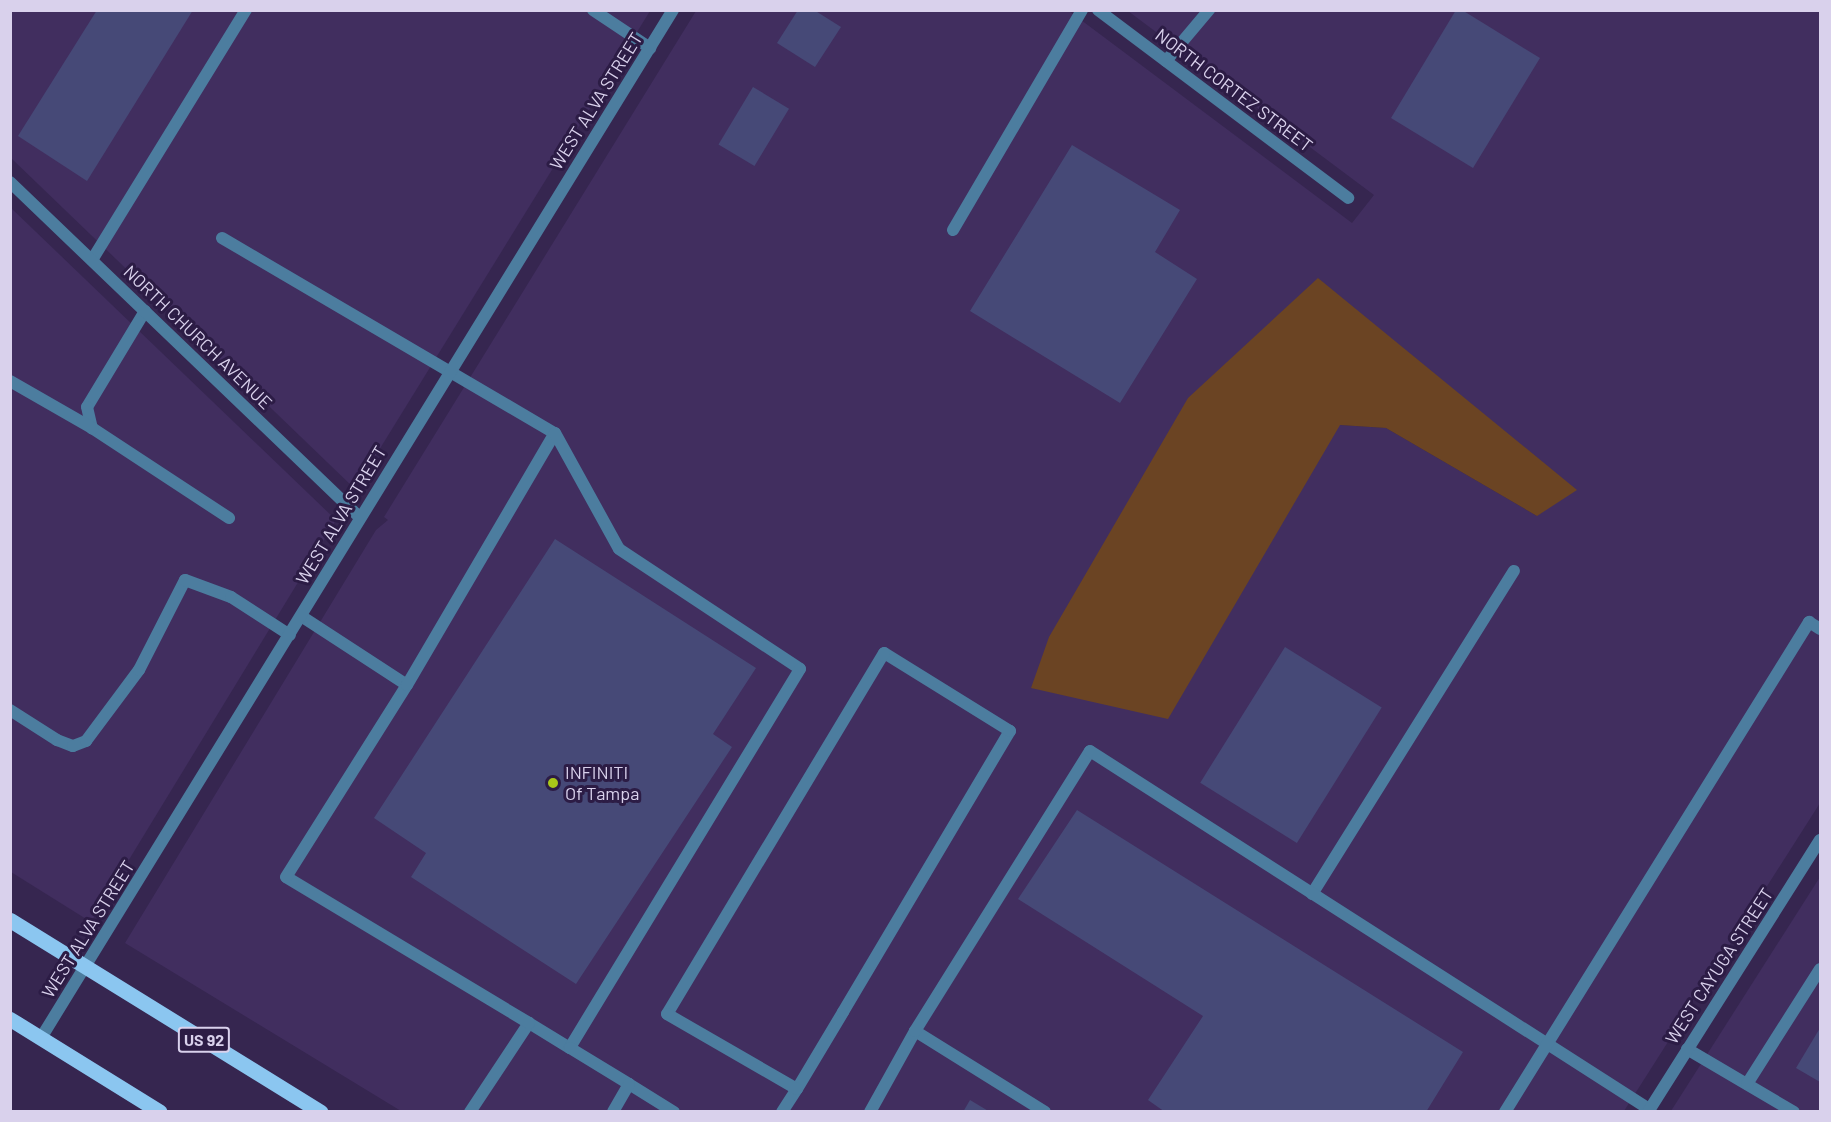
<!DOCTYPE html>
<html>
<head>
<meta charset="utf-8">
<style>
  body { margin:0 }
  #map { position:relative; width:1831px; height:1122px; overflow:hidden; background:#362650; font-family:Barlow,sans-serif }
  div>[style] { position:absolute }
  .built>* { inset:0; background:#412e5f }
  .green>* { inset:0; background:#6b4423 }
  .building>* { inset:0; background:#464977; transform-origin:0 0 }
  .lane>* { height:12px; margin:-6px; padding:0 6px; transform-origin:6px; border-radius:6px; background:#4c7d9f }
  .street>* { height:12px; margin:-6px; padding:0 6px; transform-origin:6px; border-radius:6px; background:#4c7d9f }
  .primary>* { height:15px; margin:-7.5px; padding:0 7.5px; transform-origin:7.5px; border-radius:7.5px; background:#8bc6f0 }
  .dots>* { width:16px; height:16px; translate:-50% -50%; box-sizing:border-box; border:3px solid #2c1c45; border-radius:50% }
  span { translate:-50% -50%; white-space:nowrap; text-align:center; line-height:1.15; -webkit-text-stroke:6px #2c1c45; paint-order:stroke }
  .shield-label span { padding:2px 4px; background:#2c1c45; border:2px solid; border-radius:4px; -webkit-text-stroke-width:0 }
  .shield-label { font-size:16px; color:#d9d1ec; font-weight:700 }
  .street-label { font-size:18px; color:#d9d1ec }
  .poi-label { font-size:18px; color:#d9d1ec }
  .left { translate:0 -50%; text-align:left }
  .frame { position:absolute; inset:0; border:12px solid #d9d1ec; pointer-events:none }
</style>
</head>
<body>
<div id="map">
  <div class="built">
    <div style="clip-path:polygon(10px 11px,650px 11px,355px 489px,11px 158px)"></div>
    <div style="clip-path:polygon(evenodd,696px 11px,1069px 11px,1352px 223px,1374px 195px,1128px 11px,1820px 11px,1820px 803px,1624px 1111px,401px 1111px,125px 943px,376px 530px,388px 520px,384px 517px,696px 11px,1318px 278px,1537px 516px,1386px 428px,1340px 425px,1318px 278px)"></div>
    <div style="clip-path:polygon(10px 207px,336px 520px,91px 922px,11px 872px)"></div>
    <div style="clip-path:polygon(1820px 877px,1820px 1111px,1671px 1111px)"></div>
  </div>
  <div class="green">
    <div style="clip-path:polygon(1318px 278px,1577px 490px,1537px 516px,1386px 428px,1340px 425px,1168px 719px,1031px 688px,1049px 637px,1188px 398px)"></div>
  </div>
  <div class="building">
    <div style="clip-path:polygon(97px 10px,193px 10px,87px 181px,18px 136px)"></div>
    <div style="clip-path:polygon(798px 10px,814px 10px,841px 27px,815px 67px,777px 43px)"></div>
    <div style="clip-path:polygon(1456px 10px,1462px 10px,1540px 58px,1473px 168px,1391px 118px)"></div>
    <div style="left:753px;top:87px;width:42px;height:67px;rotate:31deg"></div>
    <div style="clip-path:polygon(1072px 145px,1180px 210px,1155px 252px,1197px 279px,1120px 403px,970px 311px)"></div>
    <div style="clip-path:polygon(555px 539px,756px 668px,713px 734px,732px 747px,576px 984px,411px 877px,426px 853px,374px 818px)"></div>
    <div style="left:1285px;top:647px;width:114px;height:160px;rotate:32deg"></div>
    <div style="clip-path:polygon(1077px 810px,1463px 1052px,1426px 1112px,1165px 1112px,1148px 1100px,1203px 1016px,1018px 899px)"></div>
    <div style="clip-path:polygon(1820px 1028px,1820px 1082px,1796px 1068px)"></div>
    <div style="clip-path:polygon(970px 1100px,990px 1112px,963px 1112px)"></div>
  </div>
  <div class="lane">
    <div style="left:593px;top:10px;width:69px;rotate:33.7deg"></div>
    <div style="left:1166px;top:61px;width:67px;rotate:-49.9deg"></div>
    <div style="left:953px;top:230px;width:255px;rotate:-59.6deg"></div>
    <div style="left:222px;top:238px;width:386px;rotate:30.4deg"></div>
    <div style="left:92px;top:260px;width:294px;rotate:-58.4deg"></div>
    <div style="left:145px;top:311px;width:112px;rotate:121.1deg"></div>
    <div style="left:87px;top:407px;width:22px;rotate:77deg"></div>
    <div style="left:92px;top:428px;width:164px;rotate:33.3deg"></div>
    <div style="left:10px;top:381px;width:95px;rotate:29.8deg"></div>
    <div style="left:301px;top:616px;width:126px;rotate:33.1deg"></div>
    <div style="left:10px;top:710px;width:56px;rotate:32.6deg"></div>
    <div style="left:57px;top:740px;width:17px;rotate:21deg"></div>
    <div style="left:73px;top:746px;width:14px;rotate:-21deg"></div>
    <div style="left:86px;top:741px;width:89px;rotate:-53.3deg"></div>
    <div style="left:139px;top:670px;width:101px;rotate:-62.9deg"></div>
    <div style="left:185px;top:580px;width:49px;rotate:20.3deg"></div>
    <div style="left:231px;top:597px;width:70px;rotate:32.8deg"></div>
    <div style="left:1312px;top:894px;width:381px;rotate:-58deg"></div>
    <div style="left:529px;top:1023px;width:48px;rotate:31.4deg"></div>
    <div style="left:915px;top:1031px;width:153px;rotate:31.9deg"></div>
    <div style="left:1687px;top:1049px;width:124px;rotate:30.5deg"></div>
    <div style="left:629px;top:1084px;width:53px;rotate:31.9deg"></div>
    <div style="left:1747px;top:1084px;width:136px;rotate:-57.6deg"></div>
    <div style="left:470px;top:1112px;width:107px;rotate:-56.5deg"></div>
    <div style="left:529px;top:1023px;width:283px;rotate:-149deg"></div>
    <div style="left:286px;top:877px;width:227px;rotate:-57.8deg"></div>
    <div style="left:407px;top:685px;width:292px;rotate:-59.6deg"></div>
    <div style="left:555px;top:433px;width:132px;rotate:61.1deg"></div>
    <div style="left:619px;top:549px;width:217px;rotate:33.5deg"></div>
    <div style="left:800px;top:669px;width:443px;rotate:121.3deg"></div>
    <div style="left:570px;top:1048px;width:69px;rotate:31.4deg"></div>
    <div style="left:629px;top:1084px;width:32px;rotate:120deg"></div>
    <div style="left:782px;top:1112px;width:27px;rotate:-57deg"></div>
    <div style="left:797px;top:1089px;width:90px;rotate:-59.1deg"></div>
    <div style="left:843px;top:1012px;width:327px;rotate:-59.3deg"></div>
    <div style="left:1010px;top:731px;width:148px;rotate:-148.2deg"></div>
    <div style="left:884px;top:653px;width:421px;rotate:121deg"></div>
    <div style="left:667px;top:1014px;width:150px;rotate:30deg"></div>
    <div style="left:870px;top:1112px;width:93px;rotate:-60.9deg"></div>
    <div style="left:915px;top:1031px;width:330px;rotate:-58deg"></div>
    <div style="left:1090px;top:751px;width:664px;rotate:32.64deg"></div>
    <div style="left:1505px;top:1112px;width:577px;rotate:-58.18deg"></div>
    <div style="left:1809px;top:622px;width:13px;rotate:32deg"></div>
  </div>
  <div class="street">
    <div style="left:1098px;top:10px;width:313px;rotate:36.9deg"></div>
    <div style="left:10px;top:182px;width:485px;rotate:43.8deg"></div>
    <div style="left:41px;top:1038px;width:1207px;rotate:-58.42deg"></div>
    <div style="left:1648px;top:1112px;width:322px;rotate:-57.7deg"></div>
  </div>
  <div class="primary">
    <div style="left:10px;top:920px;width:365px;rotate:31.7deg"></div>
    <div style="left:10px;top:1019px;width:176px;rotate:31.8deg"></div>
  </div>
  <div class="dots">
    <div style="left:553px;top:783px;background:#a9c719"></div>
  </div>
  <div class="shield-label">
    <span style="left:204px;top:1040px">US 92</span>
  </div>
  <div class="street-label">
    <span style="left:1234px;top:90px;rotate:37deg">NORTH CORTEZ STREET</span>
    <span style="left:596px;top:101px;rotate:-58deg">WEST ALVA STREET</span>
    <span style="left:198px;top:337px;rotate:44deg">NORTH CHURCH AVENUE</span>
    <span style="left:341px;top:515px;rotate:-59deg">WEST ALVA STREET</span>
    <span style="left:88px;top:929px;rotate:-58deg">WEST ALVA STREET</span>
    <span style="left:1719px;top:966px;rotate:-57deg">WEST CAYUGA STREET</span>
  </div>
  <div class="poi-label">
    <span class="left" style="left:565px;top:783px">INFINITI<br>Of Tampa</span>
  </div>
  <div class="frame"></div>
</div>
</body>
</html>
